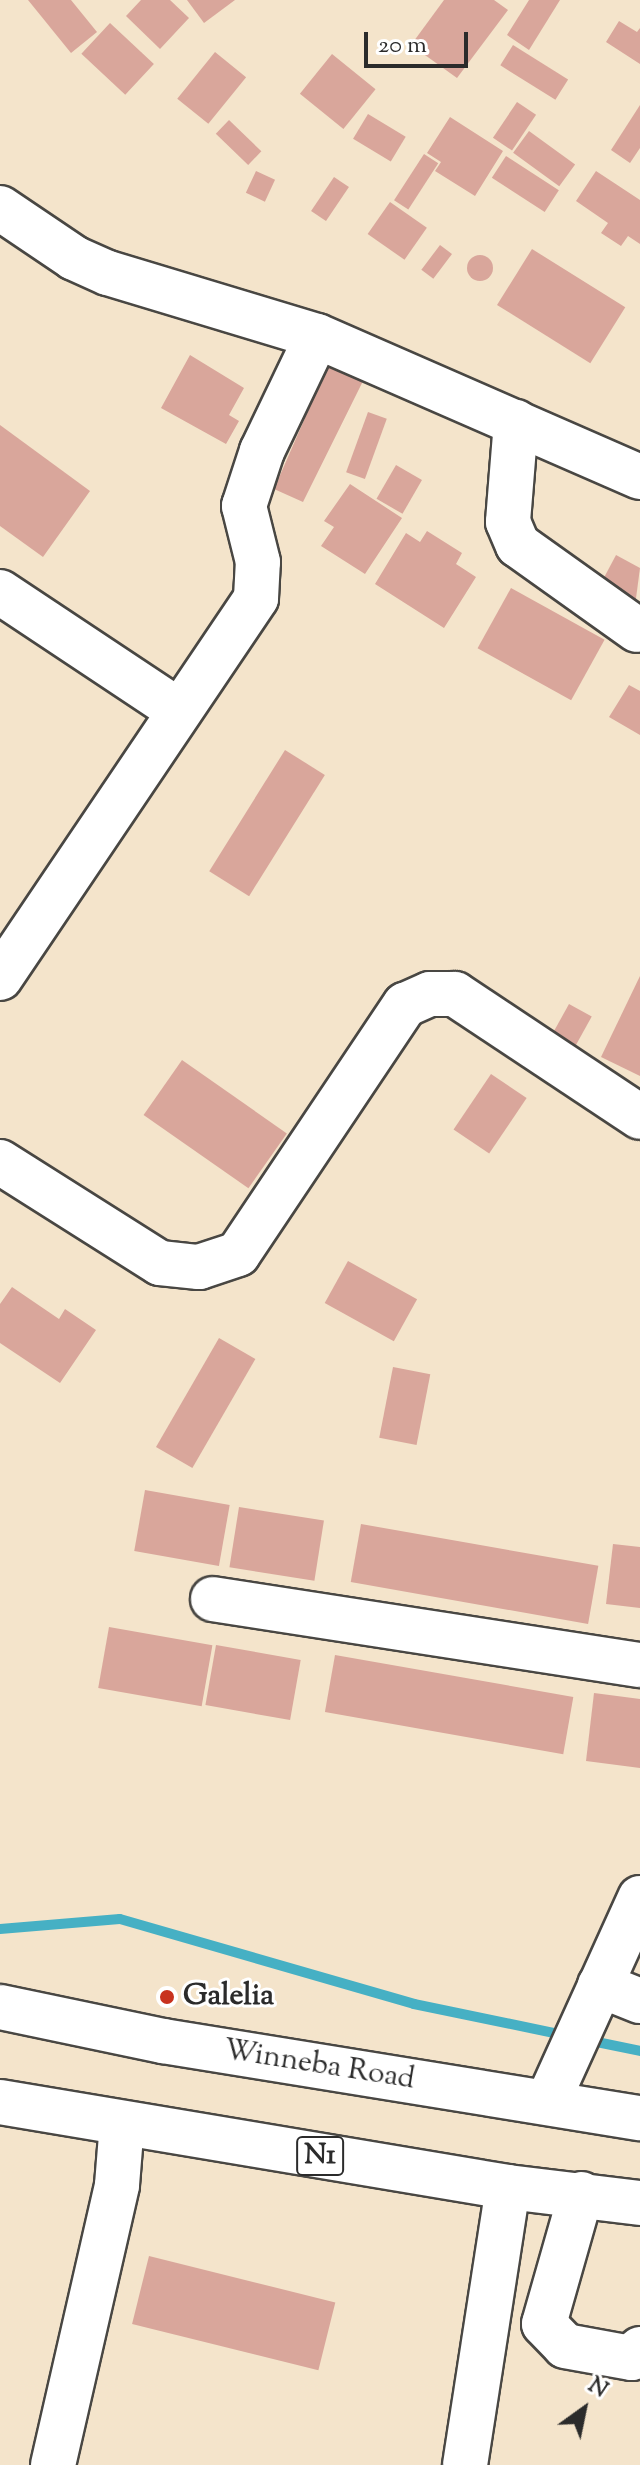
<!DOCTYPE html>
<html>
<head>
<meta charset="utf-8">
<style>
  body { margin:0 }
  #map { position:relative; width:640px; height:2465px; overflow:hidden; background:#f4e4cb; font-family:"Sorts Mill Goudy",serif }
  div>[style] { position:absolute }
  .stream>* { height:10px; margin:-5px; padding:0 5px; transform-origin:5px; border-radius:5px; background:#46b0c4 }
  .building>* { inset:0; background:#d9a69b; transform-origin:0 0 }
  .round { border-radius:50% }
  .roads { filter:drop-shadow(2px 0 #494743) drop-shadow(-2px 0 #494743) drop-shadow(0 2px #494743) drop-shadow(0 -2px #494743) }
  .minor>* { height:44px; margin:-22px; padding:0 22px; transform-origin:22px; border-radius:22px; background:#fff }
  .highway>* { height:44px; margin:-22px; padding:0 22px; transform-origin:22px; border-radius:22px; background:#fff }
  .dots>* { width:22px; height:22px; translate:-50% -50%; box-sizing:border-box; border:4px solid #fff; border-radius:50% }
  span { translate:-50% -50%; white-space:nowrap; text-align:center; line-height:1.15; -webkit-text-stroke:6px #fff; paint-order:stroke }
  .shield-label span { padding:2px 6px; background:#fff; border:2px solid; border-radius:6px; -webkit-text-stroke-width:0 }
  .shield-label { font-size:28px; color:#2b2b2b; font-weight:700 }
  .poi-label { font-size:30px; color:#2b2b2b; font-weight:700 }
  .left { translate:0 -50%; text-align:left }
  .street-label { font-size:30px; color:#2b2b2b }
  .north { position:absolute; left:544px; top:2369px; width:80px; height:80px; -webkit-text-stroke:6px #fff; paint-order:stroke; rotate:33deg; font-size:22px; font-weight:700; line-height:32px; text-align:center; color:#2b2b2b }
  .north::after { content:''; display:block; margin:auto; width:28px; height:36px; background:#2b2b2b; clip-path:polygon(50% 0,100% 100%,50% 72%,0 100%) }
  .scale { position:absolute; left:364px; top:32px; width:104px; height:36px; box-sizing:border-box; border:4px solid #2b2b2b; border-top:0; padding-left:10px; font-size:24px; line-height:28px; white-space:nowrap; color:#2b2b2b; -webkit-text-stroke:6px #fff; paint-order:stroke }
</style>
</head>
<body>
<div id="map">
  <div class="stream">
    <div style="left:0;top:1929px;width:120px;rotate:-4.8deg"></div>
    <div style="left:120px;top:1919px;width:306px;rotate:16.1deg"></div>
    <div style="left:414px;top:2004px;width:157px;rotate:11.7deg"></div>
    <div style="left:587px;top:2040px;width:54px;rotate:11.7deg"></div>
  </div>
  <div class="building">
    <div style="clip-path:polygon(28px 0,71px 0,97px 32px,71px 53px)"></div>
    <div style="clip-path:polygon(141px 0,170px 0,189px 18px,160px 49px,126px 16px)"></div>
    <div style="clip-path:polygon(187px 0,235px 0,204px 23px)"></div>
    <div style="clip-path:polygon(444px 0,494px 0,508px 10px,457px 78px,411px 45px)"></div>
    <div style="clip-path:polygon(529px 0,560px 0,529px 50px,507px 35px)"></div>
    <div style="clip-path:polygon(619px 21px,637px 32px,640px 28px,640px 64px,606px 42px)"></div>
    <div style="left:110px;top:23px;width:60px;height:42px;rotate:43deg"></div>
    <div style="left:513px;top:45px;width:65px;height:24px;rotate:32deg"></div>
    <div style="left:215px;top:52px;width:40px;height:60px;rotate:39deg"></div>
    <div style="left:332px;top:54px;width:56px;height:51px;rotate:39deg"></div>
    <div style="left:517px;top:102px;width:23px;height:43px;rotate:34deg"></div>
    <div style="clip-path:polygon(640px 105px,640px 148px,630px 163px,611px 150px)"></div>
    <div style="left:368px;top:114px;width:44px;height:29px;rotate:31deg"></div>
    <div style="clip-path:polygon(450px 117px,503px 151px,475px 196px,435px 171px,441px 162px,427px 153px)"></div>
    <div style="left:229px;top:120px;width:45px;height:19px;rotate:44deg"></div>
    <div style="left:529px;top:131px;width:57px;height:27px;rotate:36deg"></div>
    <div style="left:424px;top:154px;width:17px;height:55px;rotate:33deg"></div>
    <div style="left:506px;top:156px;width:63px;height:26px;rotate:33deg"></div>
    <div style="left:256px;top:171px;width:21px;height:24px;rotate:25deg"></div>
    <div style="clip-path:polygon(596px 171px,640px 200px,640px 244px,628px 236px,621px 246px,601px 233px,608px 223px,576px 201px)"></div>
    <div style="left:334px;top:177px;width:18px;height:41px;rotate:34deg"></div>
    <div style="left:390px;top:202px;width:45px;height:39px;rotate:35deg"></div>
    <div style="left:440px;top:245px;width:15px;height:31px;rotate:37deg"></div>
    <div style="left:532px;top:249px;width:110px;height:66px;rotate:32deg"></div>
    <div class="round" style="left:467px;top:255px;width:26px;height:26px"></div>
    <div style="clip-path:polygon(190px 355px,244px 388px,229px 415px,239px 421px,226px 444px,161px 408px)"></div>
    <div style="clip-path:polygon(320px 360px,364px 379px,303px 502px,274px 489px,305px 418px,297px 414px)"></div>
    <div style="left:368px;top:412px;width:20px;height:64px;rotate:20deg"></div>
    <div style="clip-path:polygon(0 425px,90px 491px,43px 557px,0 526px)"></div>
    <div style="left:396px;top:465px;width:30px;height:39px;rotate:30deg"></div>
    <div style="clip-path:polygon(350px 484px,402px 518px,365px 574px,321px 546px,334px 527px,324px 521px)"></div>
    <div style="clip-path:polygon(427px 531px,462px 553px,456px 564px,476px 577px,444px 628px,375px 584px,406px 533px,420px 542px)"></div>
    <div style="clip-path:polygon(616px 555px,640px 568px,635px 606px,599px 587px)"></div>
    <div style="left:511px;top:588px;width:107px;height:69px;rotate:29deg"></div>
    <div style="clip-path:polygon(629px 685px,640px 691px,640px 735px,609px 717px)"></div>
    <div style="left:285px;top:750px;width:47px;height:143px;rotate:32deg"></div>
    <div style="clip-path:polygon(640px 976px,640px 1076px,601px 1057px)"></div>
    <div style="left:569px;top:1004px;width:26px;height:42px;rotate:29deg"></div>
    <div style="left:182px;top:1060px;width:128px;height:67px;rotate:35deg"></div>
    <div style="left:491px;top:1074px;width:43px;height:67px;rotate:34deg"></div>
    <div style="left:348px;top:1261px;width:79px;height:48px;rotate:29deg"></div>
    <div style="clip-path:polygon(12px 1287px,59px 1319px,65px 1309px,96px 1330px,60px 1383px,0 1343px,0 1304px)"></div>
    <div style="left:219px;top:1338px;width:42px;height:126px;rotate:30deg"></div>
    <div style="left:393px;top:1367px;width:38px;height:72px;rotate:11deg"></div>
    <div style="left:145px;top:1490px;width:86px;height:62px;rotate:10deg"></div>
    <div style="left:239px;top:1507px;width:86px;height:61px;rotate:9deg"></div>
    <div style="left:361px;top:1524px;width:241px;height:59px;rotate:10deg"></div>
    <div style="clip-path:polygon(613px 1544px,640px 1547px,640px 1608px,606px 1604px)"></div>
    <div style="left:109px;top:1627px;width:105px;height:62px;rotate:10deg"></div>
    <div style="left:216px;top:1645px;width:86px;height:61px;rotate:10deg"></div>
    <div style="left:335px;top:1655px;width:242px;height:58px;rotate:10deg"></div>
    <div style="clip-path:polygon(594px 1693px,640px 1699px,640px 1768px,586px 1761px)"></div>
    <div style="left:149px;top:2256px;width:192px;height:70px;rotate:14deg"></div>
  </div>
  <div class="roads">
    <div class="minor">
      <div style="left:0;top:208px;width:89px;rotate:34deg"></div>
      <div style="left:74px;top:258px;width:37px;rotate:24deg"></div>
      <div style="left:108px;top:273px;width:218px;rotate:16.8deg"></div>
      <div style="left:317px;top:336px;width:352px;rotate:23.6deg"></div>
      <div style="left:516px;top:422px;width:100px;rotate:94.6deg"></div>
      <div style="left:508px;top:522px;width:25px;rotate:67deg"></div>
      <div style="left:518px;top:545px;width:146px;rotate:35.5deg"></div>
      <div style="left:0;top:592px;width:215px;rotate:33.6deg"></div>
      <div style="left:0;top:978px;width:458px;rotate:-56deg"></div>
      <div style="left:256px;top:598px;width:36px;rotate:-87deg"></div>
      <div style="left:258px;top:562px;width:58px;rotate:-104deg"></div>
      <div style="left:244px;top:506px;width:58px;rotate:-71.9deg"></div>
      <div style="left:262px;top:451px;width:127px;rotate:-64.4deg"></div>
      <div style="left:0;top:1162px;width:189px;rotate:32.3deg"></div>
      <div style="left:160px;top:1263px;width:39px;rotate:6deg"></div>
      <div style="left:199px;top:1267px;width:41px;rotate:-18.4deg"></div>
      <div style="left:238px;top:1254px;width:300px;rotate:-56.2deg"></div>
      <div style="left:405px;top:1005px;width:27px;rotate:-24deg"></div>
      <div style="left:430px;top:994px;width:25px"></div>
      <div style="left:455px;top:994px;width:222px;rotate:33.6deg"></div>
      <div style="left:213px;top:1599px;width:432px;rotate:8.8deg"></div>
      <div style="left:600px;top:1985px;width:43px;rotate:21.8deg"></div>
      <div style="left:548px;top:2101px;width:223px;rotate:-65.6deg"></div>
      <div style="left:581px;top:2194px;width:135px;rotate:105.9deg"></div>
      <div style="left:544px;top:2324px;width:30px;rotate:46deg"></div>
      <div style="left:565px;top:2346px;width:68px;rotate:10.2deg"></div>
      <div style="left:632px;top:2358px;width:12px;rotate:-48deg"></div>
      <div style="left:53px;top:2465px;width:287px;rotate:-77.1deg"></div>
      <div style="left:117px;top:2185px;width:62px;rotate:-85.4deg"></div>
      <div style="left:465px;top:2465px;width:281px;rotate:-81.2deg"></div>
    </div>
    <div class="highway">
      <div style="left:0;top:2007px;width:167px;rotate:11.8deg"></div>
      <div style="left:163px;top:2041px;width:483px;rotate:9.2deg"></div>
      <div style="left:0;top:2102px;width:515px;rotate:9.5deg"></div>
      <div style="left:508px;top:2187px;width:133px;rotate:6.9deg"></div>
    </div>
  </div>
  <div class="dots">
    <div style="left:167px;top:1997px;background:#c8321e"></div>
  </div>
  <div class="shield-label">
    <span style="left:320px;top:2156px">N1</span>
  </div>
  <div class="poi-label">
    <span class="left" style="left:183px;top:1997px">Galelia</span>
  </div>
  <div class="street-label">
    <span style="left:319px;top:2066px;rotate:9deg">Winneba Road</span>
  </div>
  <div class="north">N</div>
  <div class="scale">20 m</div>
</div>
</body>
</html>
